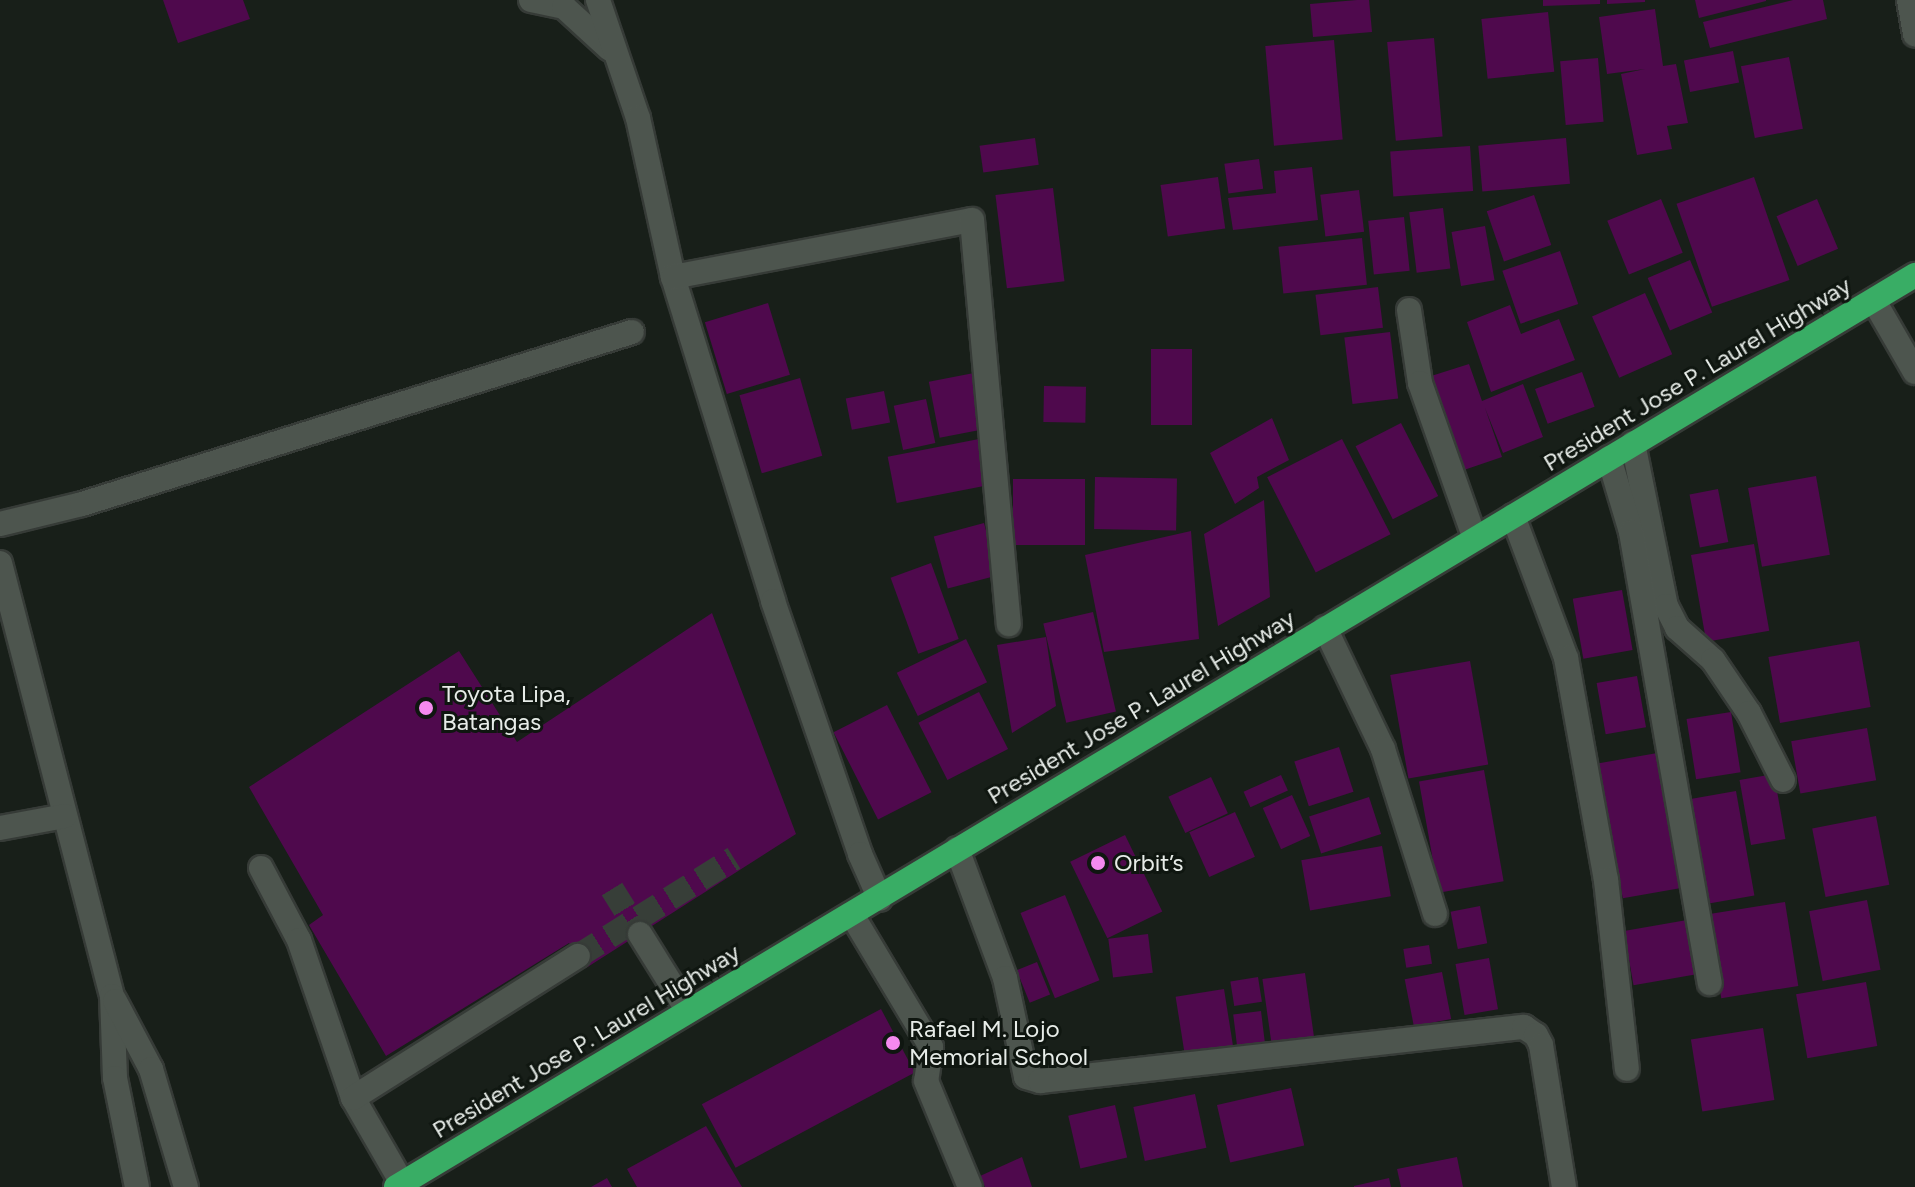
<!DOCTYPE html>
<html>
<head>
<meta charset="utf-8">
<style>
  body { margin:0 }
  #map { position:relative; width:1915px; height:1187px; overflow:hidden; background:#181f19; font-family:Figtree,sans-serif }
  div>[style] { position:absolute }
  .building>* { inset:0; background:#4f094d; transform-origin:0 0 }
  .minor-tunnel>* { height:24px; margin-top:-12px; transform-origin:0; background:repeating-linear-gradient(90deg,#373e38 0 24px,transparent 0 36px) }
  .roads { filter:drop-shadow(2px 0 #363b37) drop-shadow(-2px 0 #363b37) drop-shadow(0 2px #363b37) drop-shadow(0 -2px #363b37) }
  .minor>* { height:24px; margin:-12px; padding:0 12px; transform-origin:12px; border-radius:12px; background:#4d554e }
  .highway>* { height:24px; margin:-12px; padding:0 12px; transform-origin:12px; border-radius:12px; background:#39ad65 }
  .dots>* { width:22px; height:22px; translate:-50% -50%; box-sizing:border-box; border:4px solid #0f1610; border-radius:50% }
  span { translate:-50% -50%; white-space:nowrap; text-align:center; line-height:1.15; -webkit-text-stroke:6px #0f1610; paint-order:stroke }
  .street-label { font-size:24px; color:#e7ece8 }
  .poi-label { font-size:24px; color:#e7ece8 }
  .left { translate:0 -50%; text-align:left }
</style>
</head>
<body>
<div id="map">
  <div class="building">
    <div style="clip-path:polygon(163px 0,243px 0,250px 19px,178px 43px)"></div>
    <div style="clip-path:polygon(1357px 0,1369px 0,1372px 32px,1313px 37px,1310px 4px)"></div>
    <div style="clip-path:polygon(1543px 0,1600px 0,1600px 4px,1543px 6px)"></div>
    <div style="clip-path:polygon(1607px 0,1645px 0,1645px 2px,1607px 4px)"></div>
    <div style="clip-path:polygon(1695px 0,1766px 0,1766px 1px,1699px 18px)"></div>
    <div style="clip-path:polygon(1793px 0,1823px 0,1827px 19px,1710px 48px,1703px 22px)"></div>
    <div style="clip-path:polygon(1655px 9px,1663px 66px,1676px 64px,1688px 123px,1667px 126px,1672px 149px,1637px 155px,1621px 74px,1645px 69px,1607px 74px,1599px 17px)"></div>
    <div style="left:1548px;top:12px;width:60px;height:67px;rotate:84deg"></div>
    <div style="left:1434px;top:38px;width:99px;height:47px;rotate:85deg"></div>
    <div style="left:1334px;top:40px;width:100px;height:69px;rotate:85deg"></div>
    <div style="left:1733px;top:51px;width:32px;height:50px;rotate:79deg"></div>
    <div style="left:1789px;top:57px;width:73px;height:49px;rotate:79deg"></div>
    <div style="left:1598px;top:58px;width:64px;height:38px;rotate:85deg"></div>
    <div style="left:1035px;top:138px;width:27px;height:56px;rotate:82deg"></div>
    <div style="left:1566px;top:138px;width:46px;height:88px;rotate:85deg"></div>
    <div style="left:1470px;top:146px;width:45px;height:80px;rotate:86deg"></div>
    <div style="left:1259px;top:159px;width:30px;height:35px;rotate:82deg"></div>
    <div style="clip-path:polygon(1312px 167px,1318px 220px,1233px 230px,1228px 198px,1276px 193px,1274px 171px)"></div>
    <div style="left:1218px;top:177px;width:52px;height:58px;rotate:82deg"></div>
    <div style="left:1754px;top:177px;width:109px;height:82px;rotate:71deg"></div>
    <div style="left:1053px;top:188px;width:94px;height:58px;rotate:83deg"></div>
    <div style="left:1359px;top:190px;width:42px;height:39px;rotate:83deg"></div>
    <div style="left:1534px;top:195px;width:53px;height:50px;rotate:71deg"></div>
    <div style="left:1661px;top:199px;width:58px;height:58px;rotate:68deg"></div>
    <div style="left:1817px;top:199px;width:54px;height:44px;rotate:67deg"></div>
    <div style="left:1443px;top:208px;width:61px;height:34px;rotate:83deg"></div>
    <div style="left:1404px;top:217px;width:54px;height:36px;rotate:84deg"></div>
    <div style="left:1485px;top:226px;width:55px;height:34px;rotate:80deg"></div>
    <div style="left:1362px;top:238px;width:47px;height:84px;rotate:84deg"></div>
    <div style="left:1560px;top:251px;width:56px;height:61px;rotate:71deg"></div>
    <div style="left:1690px;top:260px;width:57px;height:46px;rotate:67deg"></div>
    <div style="left:1378px;top:287px;width:41px;height:63px;rotate:83deg"></div>
    <div style="left:1645px;top:293px;width:67px;height:58px;rotate:66deg"></div>
    <div style="left:768px;top:303px;width:75px;height:66px;rotate:73deg"></div>
    <div style="clip-path:polygon(1510px 305px,1521px 334px,1559px 319px,1575px 360px,1491px 392px,1467px 322px)"></div>
    <div style="left:1390px;top:332px;width:67px;height:46px;rotate:83deg"></div>
    <div style="left:1151px;top:349px;width:41px;height:76px"></div>
    <div style="clip-path:polygon(1469px 364px,1482px 401px,1523px 384px,1543px 437px,1503px 453px,1485px 408px,1502px 457px,1461px 471px,1428px 377px)"></div>
    <div style="left:1582px;top:372px;width:37px;height:50px;rotate:70deg"></div>
    <div style="left:974px;top:373px;width:57px;height:46px;rotate:79deg"></div>
    <div style="left:800px;top:378px;width:81px;height:63px;rotate:74deg"></div>
    <div style="left:1044px;top:386px;width:42px;height:36px;rotate:1deg"></div>
    <div style="left:884px;top:391px;width:32px;height:39px;rotate:79deg"></div>
    <div style="left:926px;top:399px;width:45px;height:33px;rotate:78deg"></div>
    <div style="clip-path:polygon(1272px 418px,1289px 460px,1257px 477px,1259px 488px,1235px 504px,1210px 453px)"></div>
    <div style="left:1401px;top:423px;width:82px;height:51px;rotate:63deg"></div>
    <div style="left:979px;top:439px;width:47px;height:93px;rotate:79deg"></div>
    <div style="left:1342px;top:439px;width:107px;height:84px;rotate:63deg"></div>
    <div style="left:1816px;top:476px;width:80px;height:69px;rotate:80deg"></div>
    <div style="left:1095px;top:477px;width:82px;height:52px;rotate:1deg"></div>
    <div style="left:1013px;top:479px;width:72px;height:66px"></div>
    <div style="left:1718px;top:489px;width:54px;height:29px;rotate:79deg"></div>
    <div style="clip-path:polygon(1264px 500px,1270px 597px,1218px 626px,1204px 534px)"></div>
    <div style="left:984px;top:523px;width:54px;height:52px;rotate:75deg"></div>
    <div style="clip-path:polygon(1191px 531px,1199px 639px,1104px 652px,1085px 555px)"></div>
    <div style="left:1754px;top:544px;width:88px;height:64px;rotate:80deg"></div>
    <div style="left:931px;top:563px;width:81px;height:43px;rotate:70deg"></div>
    <div style="left:1622px;top:590px;width:61px;height:50px;rotate:80deg"></div>
    <div style="left:1093px;top:612px;width:102px;height:51px;rotate:77deg"></div>
    <div style="clip-path:polygon(712px 613px,796px 834px,586px 968px,569px 943px,386px 1056px,309px 925px,323px 915px,249px 787px,459px 651px,517px 742px)"></div>
    <div style="clip-path:polygon(1046px 637px,1056px 706px,1012px 733px,997px 645px)"></div>
    <div style="left:966px;top:639px;width:48px;height:77px;rotate:64deg"></div>
    <div style="left:1859px;top:641px;width:67px;height:92px;rotate:80deg"></div>
    <div style="left:1470px;top:661px;width:105px;height:81px;rotate:80deg"></div>
    <div style="left:1637px;top:676px;width:52px;height:41px;rotate:80deg"></div>
    <div style="left:979px;top:692px;width:64px;height:68px;rotate:63deg"></div>
    <div style="left:887px;top:705px;width:98px;height:60px;rotate:63deg"></div>
    <div style="left:1731px;top:712px;width:61px;height:45px;rotate:81deg"></div>
    <div style="left:1867px;top:728px;width:53px;height:77px;rotate:80deg"></div>
    <div style="left:1339px;top:747px;width:47px;height:47px;rotate:72deg"></div>
    <div style="left:1663px;top:752px;width:137px;height:65px;rotate:80deg"></div>
    <div style="left:1484px;top:770px;width:113px;height:66px;rotate:80deg"></div>
    <div style="left:1774px;top:774px;width:66px;height:35px;rotate:80deg"></div>
    <div style="left:1281px;top:775px;width:17px;height:41px;rotate:66deg"></div>
    <div style="left:1211px;top:777px;width:40px;height:47px;rotate:65deg"></div>
    <div style="left:1736px;top:791px;width:106px;height:49px;rotate:80deg"></div>
    <div style="left:1292px;top:795px;width:45px;height:32px;rotate:66deg"></div>
    <div style="left:1369px;top:797px;width:39px;height:63px;rotate:72deg"></div>
    <div style="left:1235px;top:812px;width:49px;height:50px;rotate:66deg"></div>
    <div style="left:1876px;top:816px;width:70px;height:65px;rotate:79deg"></div>
    <div style="left:1125px;top:835px;width:85px;height:61px;rotate:64deg"></div>
    <div style="left:1382px;top:846px;width:51px;height:82px;rotate:80deg"></div>
    <div style="left:1065px;top:895px;width:92px;height:48px;rotate:68deg"></div>
    <div style="left:1867px;top:900px;width:71px;height:59px;rotate:79deg"></div>
    <div style="left:1785px;top:902px;width:85px;height:78px;rotate:81deg"></div>
    <div style="left:1480px;top:906px;width:38px;height:30px;rotate:79deg"></div>
    <div style="left:1687px;top:920px;width:55px;height:64px;rotate:80deg"></div>
    <div style="left:1148px;top:934px;width:39px;height:40px;rotate:83deg"></div>
    <div style="left:1429px;top:945px;width:19px;height:26px;rotate:81deg"></div>
    <div style="left:1489px;top:958px;width:52px;height:34px;rotate:80deg"></div>
    <div style="left:1037px;top:962px;width:35px;height:22px;rotate:68deg"></div>
    <div style="left:1442px;top:972px;width:48px;height:38px;rotate:79deg"></div>
    <div style="left:1305px;top:973px;width:65px;height:43px;rotate:82deg"></div>
    <div style="left:1258px;top:977px;width:25px;height:28px;rotate:81deg"></div>
    <div style="left:1866px;top:982px;width:65px;height:71px;rotate:80deg"></div>
    <div style="left:1224px;top:989px;width:58px;height:49px;rotate:81deg"></div>
    <div style="left:881px;top:1009px;width:72px;height:203px;rotate:62deg"></div>
    <div style="left:1261px;top:1011px;width:34px;height:28px;rotate:83deg"></div>
    <div style="left:1763px;top:1028px;width:73px;height:73px;rotate:81deg"></div>
    <div style="left:1291px;top:1088px;width:59px;height:76px;rotate:77deg"></div>
    <div style="left:1195px;top:1094px;width:55px;height:63px;rotate:78deg"></div>
    <div style="left:1115px;top:1105px;width:54px;height:48px;rotate:77deg"></div>
    <div style="clip-path:polygon(706px 1126px,742px 1187px,637px 1187px,627px 1169px)"></div>
    <div style="clip-path:polygon(1022px 1157px,1032px 1187px,985px 1187px,980px 1176px)"></div>
    <div style="clip-path:polygon(1457px 1157px,1463px 1187px,1401px 1187px,1397px 1169px)"></div>
    <div style="clip-path:polygon(607px 1178px,612px 1187px,591px 1187px)"></div>
    <div style="clip-path:polygon(1389px 1178px,1391px 1187px,1354px 1187px,1354px 1186px)"></div>
  </div>
  <div class="minor-tunnel">
    <div style="left:612px;top:889px;width:53px;rotate:58.1deg"></div>
    <div style="left:578px;top:956px;width:184px;rotate:-32.1deg"></div>
  </div>
  <div class="roads">
    <div class="minor">
      <div style="left:531px;top:0;width:34px;rotate:12deg"></div>
      <div style="left:564px;top:7px;width:62px;rotate:42.4deg"></div>
      <div style="left:598px;top:0;width:125px;rotate:71.3deg"></div>
      <div style="left:638px;top:118px;width:163px;rotate:77.6deg"></div>
      <div style="left:673px;top:277px;width:339px;rotate:72.8deg"></div>
      <div style="left:773px;top:601px;width:268px;rotate:71deg"></div>
      <div style="left:860px;top:854px;width:49px;rotate:66deg"></div>
      <div style="left:1909px;top:0;width:35px;rotate:80deg"></div>
      <div style="left:673px;top:277px;width:304px;rotate:-10.8deg"></div>
      <div style="left:972px;top:220px;width:406px;rotate:84.8deg"></div>
      <div style="left:1874px;top:301px;width:82px;rotate:60deg"></div>
      <div style="left:1409px;top:310px;width:74px;rotate:81.4deg"></div>
      <div style="left:1420px;top:383px;width:165px;rotate:70.6deg"></div>
      <div style="left:1633px;top:443px;width:166px;rotate:78.6deg"></div>
      <div style="left:1666px;top:606px;width:25px;rotate:63deg"></div>
      <div style="left:1677px;top:628px;width:48px;rotate:41.6deg"></div>
      <div style="left:1713px;top:660px;width:64px;rotate:55.8deg"></div>
      <div style="left:1749px;top:713px;width:75px;rotate:63.1deg"></div>
      <div style="left:1609px;top:458px;width:77px;rotate:73.4deg"></div>
      <div style="left:1631px;top:532px;width:458px;rotate:80.1deg"></div>
      <div style="left:1513px;top:516px;width:152px;rotate:69.5deg"></div>
      <div style="left:1566px;top:658px;width:226px;rotate:79.8deg"></div>
      <div style="left:1606px;top:880px;width:190px;rotate:83.7deg"></div>
      <div style="left:0;top:524px;width:84px;rotate:-13.7deg"></div>
      <div style="left:82px;top:504px;width:576px;rotate:-17.37deg"></div>
      <div style="left:0;top:563px;width:447px;rotate:75.5deg"></div>
      <div style="left:112px;top:996px;width:82px;rotate:87.9deg"></div>
      <div style="left:115px;top:1078px;width:111px;rotate:78.6deg"></div>
      <div style="left:1325px;top:628px;width:134px;rotate:64.4deg"></div>
      <div style="left:1383px;top:749px;width:173px;rotate:72.5deg"></div>
      <div style="left:0;top:828px;width:66px;rotate:-10.5deg"></div>
      <div style="left:957px;top:849px;width:138px;rotate:69.6deg"></div>
      <div style="left:1005px;top:978px;width:101px;rotate:78deg"></div>
      <div style="left:1026px;top:1077px;width:15px;rotate:16deg"></div>
      <div style="left:1040px;top:1081px;width:487px;rotate:-6.4deg"></div>
      <div style="left:1524px;top:1027px;width:14px;rotate:34deg"></div>
      <div style="left:1536px;top:1035px;width:11px;rotate:63deg"></div>
      <div style="left:1541px;top:1045px;width:144px;rotate:80.8deg"></div>
      <div style="left:261px;top:868px;width:81px;rotate:62.2deg"></div>
      <div style="left:299px;top:940px;width:167px;rotate:71.1deg"></div>
      <div style="left:353px;top:1098px;width:98px;rotate:60deg"></div>
      <div style="left:852px;top:915px;width:154px;rotate:59.1deg"></div>
      <div style="left:931px;top:1047px;width:34px;rotate:98deg"></div>
      <div style="left:926px;top:1081px;width:115px;rotate:67.5deg"></div>
      <div style="left:640px;top:934px;width:91px;rotate:58.1deg"></div>
      <div style="left:115px;top:1001px;width:77px;rotate:62.1deg"></div>
      <div style="left:151px;top:1069px;width:123px;rotate:73.5deg"></div>
      <div style="left:353px;top:1098px;width:266px;rotate:-32.3deg"></div>
    </div>
    <div class="highway">
      <div style="left:396px;top:1187px;width:1772px;rotate:-30.98deg"></div>
    </div>
  </div>
  <div class="dots">
    <div style="left:426px;top:708px;background:#f589ef"></div>
    <div style="left:1098px;top:863px;background:#f589ef"></div>
    <div style="left:893px;top:1043px;background:#f589ef"></div>
  </div>
  <div class="street-label">
    <span style="left:1697px;top:374px;rotate:-31deg">President Jose P. Laurel Highway</span>
    <span style="left:1141px;top:707px;rotate:-31deg">President Jose P. Laurel Highway</span>
    <span style="left:586px;top:1041px;rotate:-31deg">President Jose P. Laurel Highway</span>
  </div>
  <div class="poi-label">
    <span class="left" style="left:442px;top:708px">Toyota Lipa,<br>Batangas</span>
    <span class="left" style="left:1114px;top:863px">Orbit’s</span>
    <span class="left" style="left:909px;top:1043px">Rafael M. Lojo<br>Memorial School</span>
  </div>
</div>
</body>
</html>
